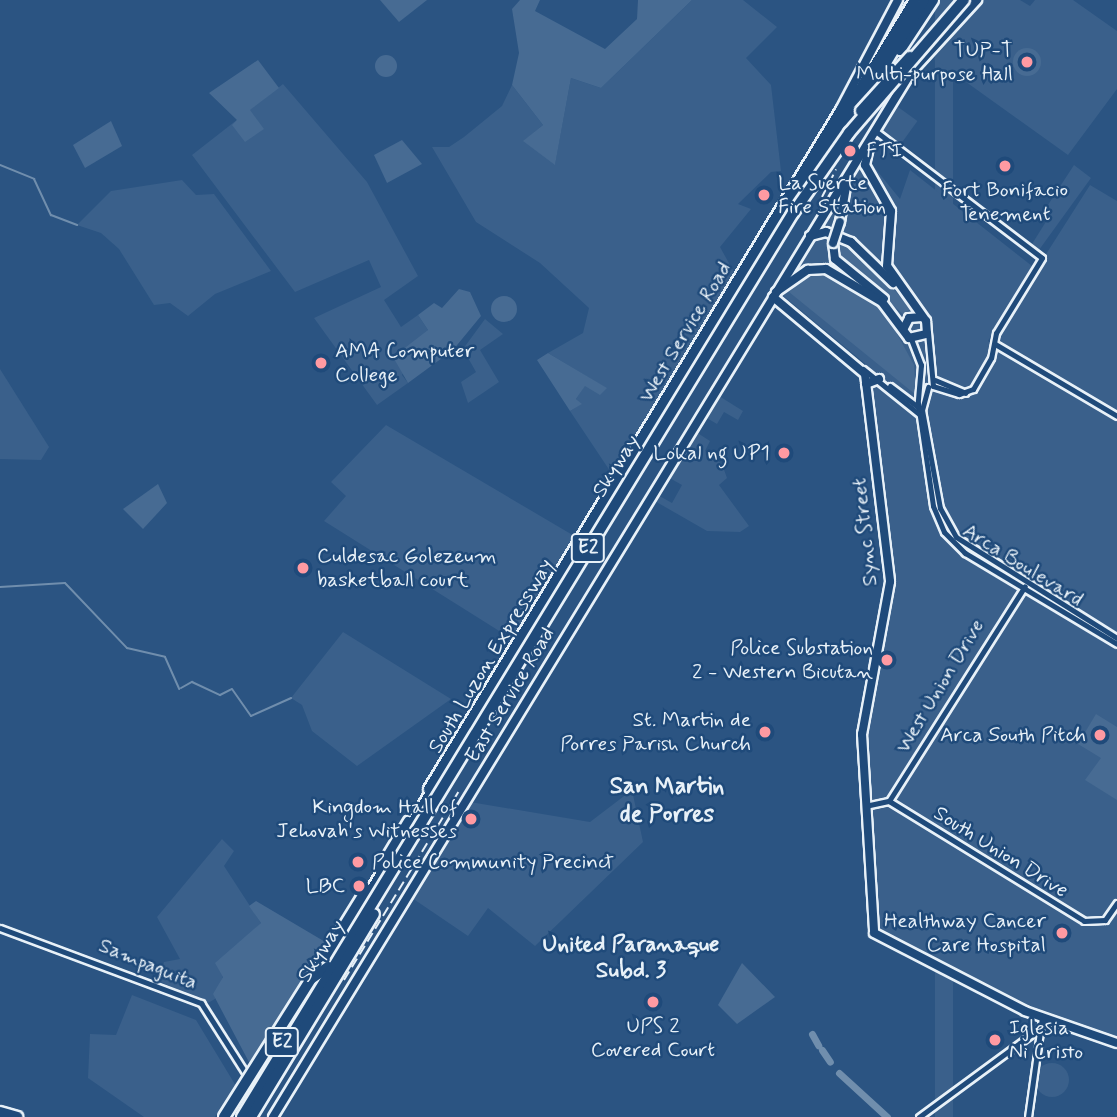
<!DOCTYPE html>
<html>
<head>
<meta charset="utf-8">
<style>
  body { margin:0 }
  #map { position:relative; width:1117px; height:1117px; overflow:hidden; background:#2b5482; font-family:Mynerve,sans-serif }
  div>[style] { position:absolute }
  .built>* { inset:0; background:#3a608b; transform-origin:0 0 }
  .round { border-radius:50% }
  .green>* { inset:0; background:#476b93 }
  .stream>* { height:2px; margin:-1px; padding:0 1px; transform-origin:1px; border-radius:1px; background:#708ead }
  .river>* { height:7px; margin:-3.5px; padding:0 3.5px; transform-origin:3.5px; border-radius:3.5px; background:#708ead }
  .roads { filter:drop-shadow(2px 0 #e8f1f8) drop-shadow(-2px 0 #e8f1f8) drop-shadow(0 2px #e8f1f8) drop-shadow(0 -2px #e8f1f8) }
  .minor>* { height:5px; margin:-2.5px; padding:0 2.5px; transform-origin:2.5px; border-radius:2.5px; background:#1f4a7a }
  .major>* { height:8px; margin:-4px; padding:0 4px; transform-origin:4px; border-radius:4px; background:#1f4a7a }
  .highway>* { height:10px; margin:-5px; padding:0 5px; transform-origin:5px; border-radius:5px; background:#1f4a7a }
  .rail>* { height:2px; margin-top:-1px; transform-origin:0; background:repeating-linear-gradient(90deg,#e8f1f8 0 10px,transparent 0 15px) }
  .bridges { filter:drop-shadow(2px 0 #e8f1f8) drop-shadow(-2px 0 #e8f1f8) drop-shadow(0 2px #e8f1f8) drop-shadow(0 -2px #e8f1f8) }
  .major-bridge>* { height:8px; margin:-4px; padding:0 4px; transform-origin:4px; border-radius:4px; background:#1f4a7a }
  .highway-bridge>* { height:10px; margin:-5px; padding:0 5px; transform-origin:5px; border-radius:5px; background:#1f4a7a }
  .dots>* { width:19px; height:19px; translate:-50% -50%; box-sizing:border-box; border:4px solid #1f4a7a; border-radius:50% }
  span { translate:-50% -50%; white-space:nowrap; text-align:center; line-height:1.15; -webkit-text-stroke:5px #1f4a7a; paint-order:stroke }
  .shield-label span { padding:2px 5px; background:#1f4a7a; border:2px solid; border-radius:5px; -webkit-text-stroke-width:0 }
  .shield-label { font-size:19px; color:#e8f1f8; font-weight:700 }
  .poi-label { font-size:21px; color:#e8f1f8 }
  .right { translate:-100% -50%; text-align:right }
  .left { translate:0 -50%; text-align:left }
  .street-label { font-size:21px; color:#e8f1f8 }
  .neighbourhood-label { font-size:23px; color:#e8f1f8; font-weight:700 }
  .quarter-label { font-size:24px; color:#e8f1f8; font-weight:700 }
</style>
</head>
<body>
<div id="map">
  <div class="built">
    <div style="clip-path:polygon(692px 0,743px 0,777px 27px,746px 58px,771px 85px,781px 171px,771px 172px,738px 204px,751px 209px,720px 247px,735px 274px,612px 474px,570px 411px,581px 404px,576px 399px,585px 385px,606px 388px,548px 353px,583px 333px,589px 308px,540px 263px,476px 222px,432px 147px,449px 147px,464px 137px,502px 106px,512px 85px,543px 125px,524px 141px,555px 164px,571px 78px,601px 88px)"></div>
    <div style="left:935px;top:0;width:18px;height:1311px"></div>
    <div style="clip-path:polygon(984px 0,1020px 0,1030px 6px,1035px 0,1073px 0,1117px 31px,1117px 89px,1068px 155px,934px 59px)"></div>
    <div style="clip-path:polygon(283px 84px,367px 182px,418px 276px,384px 300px,401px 327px,418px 315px,428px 330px,402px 375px,408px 383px,377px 405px,314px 318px,381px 287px,369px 260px,295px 292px,192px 155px)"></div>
    <div style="left:898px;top:107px;width:24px;height:30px;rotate:36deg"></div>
    <div style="clip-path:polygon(865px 156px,900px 199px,910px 170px,1032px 266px,988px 341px,1037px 369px,994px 336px,1090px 185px,1117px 201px,1117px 1040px,1044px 1016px,878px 934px,866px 730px,894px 588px,869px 367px,781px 294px)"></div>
    <div style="clip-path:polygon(1074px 165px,1091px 178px,1039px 250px,1032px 244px,1052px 212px,1046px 208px)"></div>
    <div style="clip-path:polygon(182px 180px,196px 195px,214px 194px,271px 271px,215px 294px,188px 316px,170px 303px,154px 305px,119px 249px,101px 233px,77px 225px,111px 191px)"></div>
    <div style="clip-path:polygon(485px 319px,503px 334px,480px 350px,499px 382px,468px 403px,461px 382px,476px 372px,463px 349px)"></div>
    <div style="clip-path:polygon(0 369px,49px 447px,41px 460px,0 459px)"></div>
    <div style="clip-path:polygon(719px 396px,743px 411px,738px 420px,724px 412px,717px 424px,705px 417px)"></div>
    <div style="clip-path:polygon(386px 425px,576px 537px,512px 639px,324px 521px,346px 496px,331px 482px)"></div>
    <div style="clip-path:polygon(696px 432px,710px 441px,705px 451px,722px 464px,727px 478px,719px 485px,749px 526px,740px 532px,707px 531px,653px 500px,656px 494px,672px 503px,682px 485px,666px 476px)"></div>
    <div style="clip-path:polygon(343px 632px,451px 699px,357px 766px,312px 731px,302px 705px,291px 698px)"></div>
    <div style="clip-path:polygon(632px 790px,643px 842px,535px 946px,488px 908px,468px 936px,412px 898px,470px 802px,590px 822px)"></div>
    <div style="clip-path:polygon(222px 839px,234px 851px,224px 866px,261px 923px,231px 953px,215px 999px,206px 1004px,157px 980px,164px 962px,180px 959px,157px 917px)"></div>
    <div style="clip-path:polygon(132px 995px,196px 1020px,236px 1086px,215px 1117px,144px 1117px,88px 1078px,90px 1034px,116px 1035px)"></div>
    <div class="round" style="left:1035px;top:1063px;width:34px;height:34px"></div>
  </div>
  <div class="green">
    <div style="clip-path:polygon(380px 0,427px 0,399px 22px)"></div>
    <div style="clip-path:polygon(520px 0,540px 0,535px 11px,605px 49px,637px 19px,638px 0,692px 0,601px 88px,571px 78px,555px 165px,523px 141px,543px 125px,512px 85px,519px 53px,512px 9px)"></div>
    <div class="round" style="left:1013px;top:48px;width:28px;height:28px"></div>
    <div class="round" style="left:375px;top:55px;width:22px;height:22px"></div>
    <div style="clip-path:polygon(258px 60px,279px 88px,250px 110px,264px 129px,245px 142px,232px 125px,237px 120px,209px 93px)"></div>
    <div style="clip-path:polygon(111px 121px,122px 146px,85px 168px,73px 145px)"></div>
    <div style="clip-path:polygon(402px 140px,422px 164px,387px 183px,374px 155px)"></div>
    <div style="clip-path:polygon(838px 239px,882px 276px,911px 309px,903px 314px,840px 260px)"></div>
    <div style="clip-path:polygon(823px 272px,884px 310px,914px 365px,916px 395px,789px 292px,811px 273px)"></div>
    <div style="clip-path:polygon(459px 289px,470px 292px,481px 316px,453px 350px,408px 383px,393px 357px,428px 330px,418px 315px,434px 303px,442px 308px)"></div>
    <div class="round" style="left:491px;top:296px;width:26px;height:26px"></div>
    <div style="clip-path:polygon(548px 353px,607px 388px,600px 395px,585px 386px,576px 399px,582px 404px,570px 411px,537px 360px)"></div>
    <div style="clip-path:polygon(158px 484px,167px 503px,143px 529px,123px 509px)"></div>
    <div style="clip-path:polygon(1096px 714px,1117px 727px,1117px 800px,1085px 780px,1101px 758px,1078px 744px)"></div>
    <div style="clip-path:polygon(256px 901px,327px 943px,250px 1064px,213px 994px,223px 977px,215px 963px,261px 923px,249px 906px)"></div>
    <div style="clip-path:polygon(742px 963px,775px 997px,737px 1024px,718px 1005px)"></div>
  </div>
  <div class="stream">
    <div style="left:0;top:165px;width:37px;rotate:22deg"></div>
    <div style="left:34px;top:179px;width:40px;rotate:65deg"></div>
    <div style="left:51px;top:215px;width:28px;rotate:21deg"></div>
    <div style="left:0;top:587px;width:65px;rotate:-3.5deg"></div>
    <div style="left:65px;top:583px;width:90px;rotate:46.4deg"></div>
    <div style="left:127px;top:648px;width:39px;rotate:13deg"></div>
    <div style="left:165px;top:657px;width:35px;rotate:66deg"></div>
    <div style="left:181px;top:688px;width:13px;rotate:-29deg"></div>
    <div style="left:192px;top:682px;width:31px;rotate:25deg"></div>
    <div style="left:220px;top:695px;width:13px;rotate:-27deg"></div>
    <div style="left:232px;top:689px;width:33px;rotate:55deg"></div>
    <div style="left:251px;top:716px;width:44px;rotate:-24.2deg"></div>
  </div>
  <div class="river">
    <div style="left:812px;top:1034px;width:13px;rotate:61deg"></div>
    <div style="left:822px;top:1050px;width:14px;rotate:56deg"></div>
    <div style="left:839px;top:1073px;width:65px;rotate:42.5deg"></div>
  </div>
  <div class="roads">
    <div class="minor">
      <div style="left:878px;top:133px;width:206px;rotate:37.3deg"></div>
      <div style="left:1042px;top:258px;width:88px;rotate:121.5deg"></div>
      <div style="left:996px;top:333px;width:25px;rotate:101deg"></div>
      <div style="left:991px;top:358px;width:36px;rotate:120deg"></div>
      <div style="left:973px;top:389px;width:15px;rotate:160deg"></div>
      <div style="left:959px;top:394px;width:27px;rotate:-163deg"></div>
      <div style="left:928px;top:332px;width:54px;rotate:84.7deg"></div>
      <div style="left:911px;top:339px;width:28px;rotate:69deg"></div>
      <div style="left:921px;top:365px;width:38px;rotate:95deg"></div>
      <div style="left:918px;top:403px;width:104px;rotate:81.7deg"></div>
      <div style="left:933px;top:506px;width:28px;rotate:67deg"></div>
      <div style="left:944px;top:532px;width:30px;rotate:45deg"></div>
      <div style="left:965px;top:553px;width:177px;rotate:30.9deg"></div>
      <div style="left:995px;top:344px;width:142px;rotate:30.5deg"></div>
      <div style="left:863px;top:369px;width:72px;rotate:38.8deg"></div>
      <div style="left:935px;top:380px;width:33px;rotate:23deg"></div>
      <div style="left:890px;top:386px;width:40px;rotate:37deg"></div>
      <div style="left:922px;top:410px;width:100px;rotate:79.6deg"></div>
      <div style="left:940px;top:508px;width:33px;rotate:61deg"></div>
      <div style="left:956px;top:537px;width:190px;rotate:32.1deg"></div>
      <div style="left:922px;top:410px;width:24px;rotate:-75deg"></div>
      <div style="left:889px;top:801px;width:229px;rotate:31.6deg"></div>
      <div style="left:1084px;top:921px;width:21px;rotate:-3deg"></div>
      <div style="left:1105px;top:920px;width:21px;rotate:-55deg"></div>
      <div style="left:889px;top:801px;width:254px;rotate:-57.7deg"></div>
      <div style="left:865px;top:806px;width:25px;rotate:-12deg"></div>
      <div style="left:0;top:928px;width:215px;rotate:20.5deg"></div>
      <div style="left:201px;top:1003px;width:88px;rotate:57.6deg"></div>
      <div style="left:919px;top:1117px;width:149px;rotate:-36.3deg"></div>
      <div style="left:1028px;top:1117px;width:101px;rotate:-82deg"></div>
    </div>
    <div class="major">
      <div style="left:840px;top:222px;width:42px;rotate:-80.3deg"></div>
      <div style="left:810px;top:236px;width:16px;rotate:-14deg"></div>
      <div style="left:826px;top:232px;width:27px;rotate:22deg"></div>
      <div style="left:851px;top:242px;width:59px;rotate:44.3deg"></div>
      <div style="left:833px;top:243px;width:16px;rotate:83deg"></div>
      <div style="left:835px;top:259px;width:63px;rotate:39.2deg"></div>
      <div style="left:776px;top:292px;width:39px;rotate:-35deg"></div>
      <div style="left:808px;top:270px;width:18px;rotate:-3deg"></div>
      <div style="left:826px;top:269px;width:65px;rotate:30.5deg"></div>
      <div style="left:882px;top:302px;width:45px;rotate:53.1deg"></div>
      <div style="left:909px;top:338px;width:18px;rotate:-13deg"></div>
      <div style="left:927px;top:334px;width:13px;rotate:-94deg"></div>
      <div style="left:926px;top:321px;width:67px;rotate:-125.3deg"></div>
      <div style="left:887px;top:266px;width:55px;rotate:-85.8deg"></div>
      <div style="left:891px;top:211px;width:53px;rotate:-119.5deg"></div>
      <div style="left:865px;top:165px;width:17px;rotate:-77deg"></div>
      <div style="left:773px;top:297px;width:120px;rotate:39.9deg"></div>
      <div style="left:865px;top:374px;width:209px;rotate:83.1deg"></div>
      <div style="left:890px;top:582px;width:155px;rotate:100.4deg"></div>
      <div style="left:862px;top:734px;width:199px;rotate:86.5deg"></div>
      <div style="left:874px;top:933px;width:170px;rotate:27.3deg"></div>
      <div style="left:1025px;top:1011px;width:97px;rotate:19.2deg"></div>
      <div style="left:904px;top:328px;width:11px;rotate:-63deg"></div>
      <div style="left:909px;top:318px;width:13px;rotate:-4deg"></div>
      <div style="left:866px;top:384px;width:14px;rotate:-21deg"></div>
      <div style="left:428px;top:789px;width:794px;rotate:-58.75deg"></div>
      <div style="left:840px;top:110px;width:124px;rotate:-62.2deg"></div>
      <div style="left:379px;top:869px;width:56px;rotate:-58.9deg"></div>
      <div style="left:312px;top:976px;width:102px;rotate:-58.2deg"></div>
      <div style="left:273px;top:1117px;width:1224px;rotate:-58.59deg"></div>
      <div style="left:911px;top:72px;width:98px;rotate:-47.5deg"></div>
    </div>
    <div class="highway">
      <div style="left:900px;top:50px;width:60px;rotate:-56.6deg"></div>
      <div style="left:838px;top:142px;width:166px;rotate:-58.8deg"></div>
      <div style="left:0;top:1112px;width:18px;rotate:16deg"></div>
      <div style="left:233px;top:1117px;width:1309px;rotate:-58.59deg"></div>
    </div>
  </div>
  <div class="rail">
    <div style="left:822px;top:197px;width:31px;rotate:-63deg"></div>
    <div style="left:344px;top:980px;width:223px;rotate:-58.7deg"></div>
  </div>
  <div class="bridges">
    <div class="major-bridge">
      <div style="left:833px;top:243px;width:22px;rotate:-72deg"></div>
    </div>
    <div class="highway-bridge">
      <div style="left:861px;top:111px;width:73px;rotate:-47.8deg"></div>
      <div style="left:224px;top:1117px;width:163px;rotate:-57.8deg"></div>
      <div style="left:311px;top:979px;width:21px;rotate:-35deg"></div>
      <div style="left:242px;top:1117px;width:1059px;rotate:-58.64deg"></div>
      <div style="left:793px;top:213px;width:98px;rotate:-55deg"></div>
      <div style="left:849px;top:133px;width:176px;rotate:-49.2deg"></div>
      <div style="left:251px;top:1117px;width:237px;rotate:-58.8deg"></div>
    </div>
  </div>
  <div class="dots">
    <div style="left:1027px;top:62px;background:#ff9aa2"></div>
    <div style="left:850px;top:151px;background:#ff9aa2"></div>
    <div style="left:1005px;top:166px;background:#ff9aa2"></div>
    <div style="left:764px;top:195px;background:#ff9aa2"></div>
    <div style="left:321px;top:363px;background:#ff9aa2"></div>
    <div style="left:784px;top:453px;background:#ff9aa2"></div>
    <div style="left:303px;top:568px;background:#ff9aa2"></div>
    <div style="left:887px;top:660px;background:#ff9aa2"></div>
    <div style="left:765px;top:732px;background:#ff9aa2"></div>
    <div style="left:1100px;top:735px;background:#ff9aa2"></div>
    <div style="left:471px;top:819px;background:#ff9aa2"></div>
    <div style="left:358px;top:862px;background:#ff9aa2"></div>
    <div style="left:359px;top:886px;background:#ff9aa2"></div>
    <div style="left:1062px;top:933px;background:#ff9aa2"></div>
    <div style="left:653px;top:1002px;background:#ff9aa2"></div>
    <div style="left:995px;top:1040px;background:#ff9aa2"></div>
  </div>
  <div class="shield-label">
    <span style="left:588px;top:548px">E2</span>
    <span style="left:282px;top:1042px">E2</span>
  </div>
  <div class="poi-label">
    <span class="right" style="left:1013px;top:62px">TUP-T<br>Multi-purpose Hall</span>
    <span class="left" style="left:866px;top:151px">FTI</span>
    <span class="left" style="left:778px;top:195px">La Suerte<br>Fire Station</span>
    <span style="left:1005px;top:202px">Fort Bonifacio<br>Tenement</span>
    <span class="left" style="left:335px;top:363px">AMA Computer<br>College</span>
    <span class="right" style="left:770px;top:453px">Lokal ng UP1</span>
    <span class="left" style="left:317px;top:568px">Culdesac Golezeum<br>basketball court</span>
    <span class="right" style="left:873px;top:660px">Police Substation<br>2 - Western Bicutan</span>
    <span class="right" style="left:751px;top:732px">St. Martin de<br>Porres Parish Church</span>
    <span class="right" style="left:1086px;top:735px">Arca South Pitch</span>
    <span class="right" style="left:457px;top:819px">Kingdom Hall of<br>Jehovah's Witnesses</span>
    <span class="left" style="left:372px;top:862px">Police Community Precinct</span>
    <span class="right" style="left:345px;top:886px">LBC</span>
    <span class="right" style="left:1046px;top:933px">Healthway Cancer<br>Care Hospital</span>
    <span style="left:653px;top:1038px">UPS 2<br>Covered Court</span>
    <span class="left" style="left:1009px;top:1040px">Iglesia<br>Ni Cristo</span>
  </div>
  <div class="street-label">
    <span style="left:685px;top:332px;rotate:-59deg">West Service Road</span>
    <span style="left:616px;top:466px;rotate:-58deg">Skyway</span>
    <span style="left:865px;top:532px;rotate:-96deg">Sync Street</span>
    <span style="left:1023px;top:565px;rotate:32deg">Arca Boulevard</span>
    <span style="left:491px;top:656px;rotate:-59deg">South Luzon Expressway</span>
    <span style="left:940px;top:686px;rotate:-59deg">West Union Drive</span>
    <span style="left:510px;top:695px;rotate:-59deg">East Service Road</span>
    <span style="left:1001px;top:852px;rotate:32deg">South Union Drive</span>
    <span style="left:321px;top:951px;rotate:-58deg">Skyway</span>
    <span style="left:148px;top:964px;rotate:22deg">Sampaguita</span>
  </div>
  <div class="neighbourhood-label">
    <span style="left:631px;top:958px">United Paranaque<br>Subd. 3</span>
  </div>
  <div class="quarter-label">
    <span style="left:667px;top:801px">San Martin<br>de Porres</span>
  </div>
</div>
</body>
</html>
